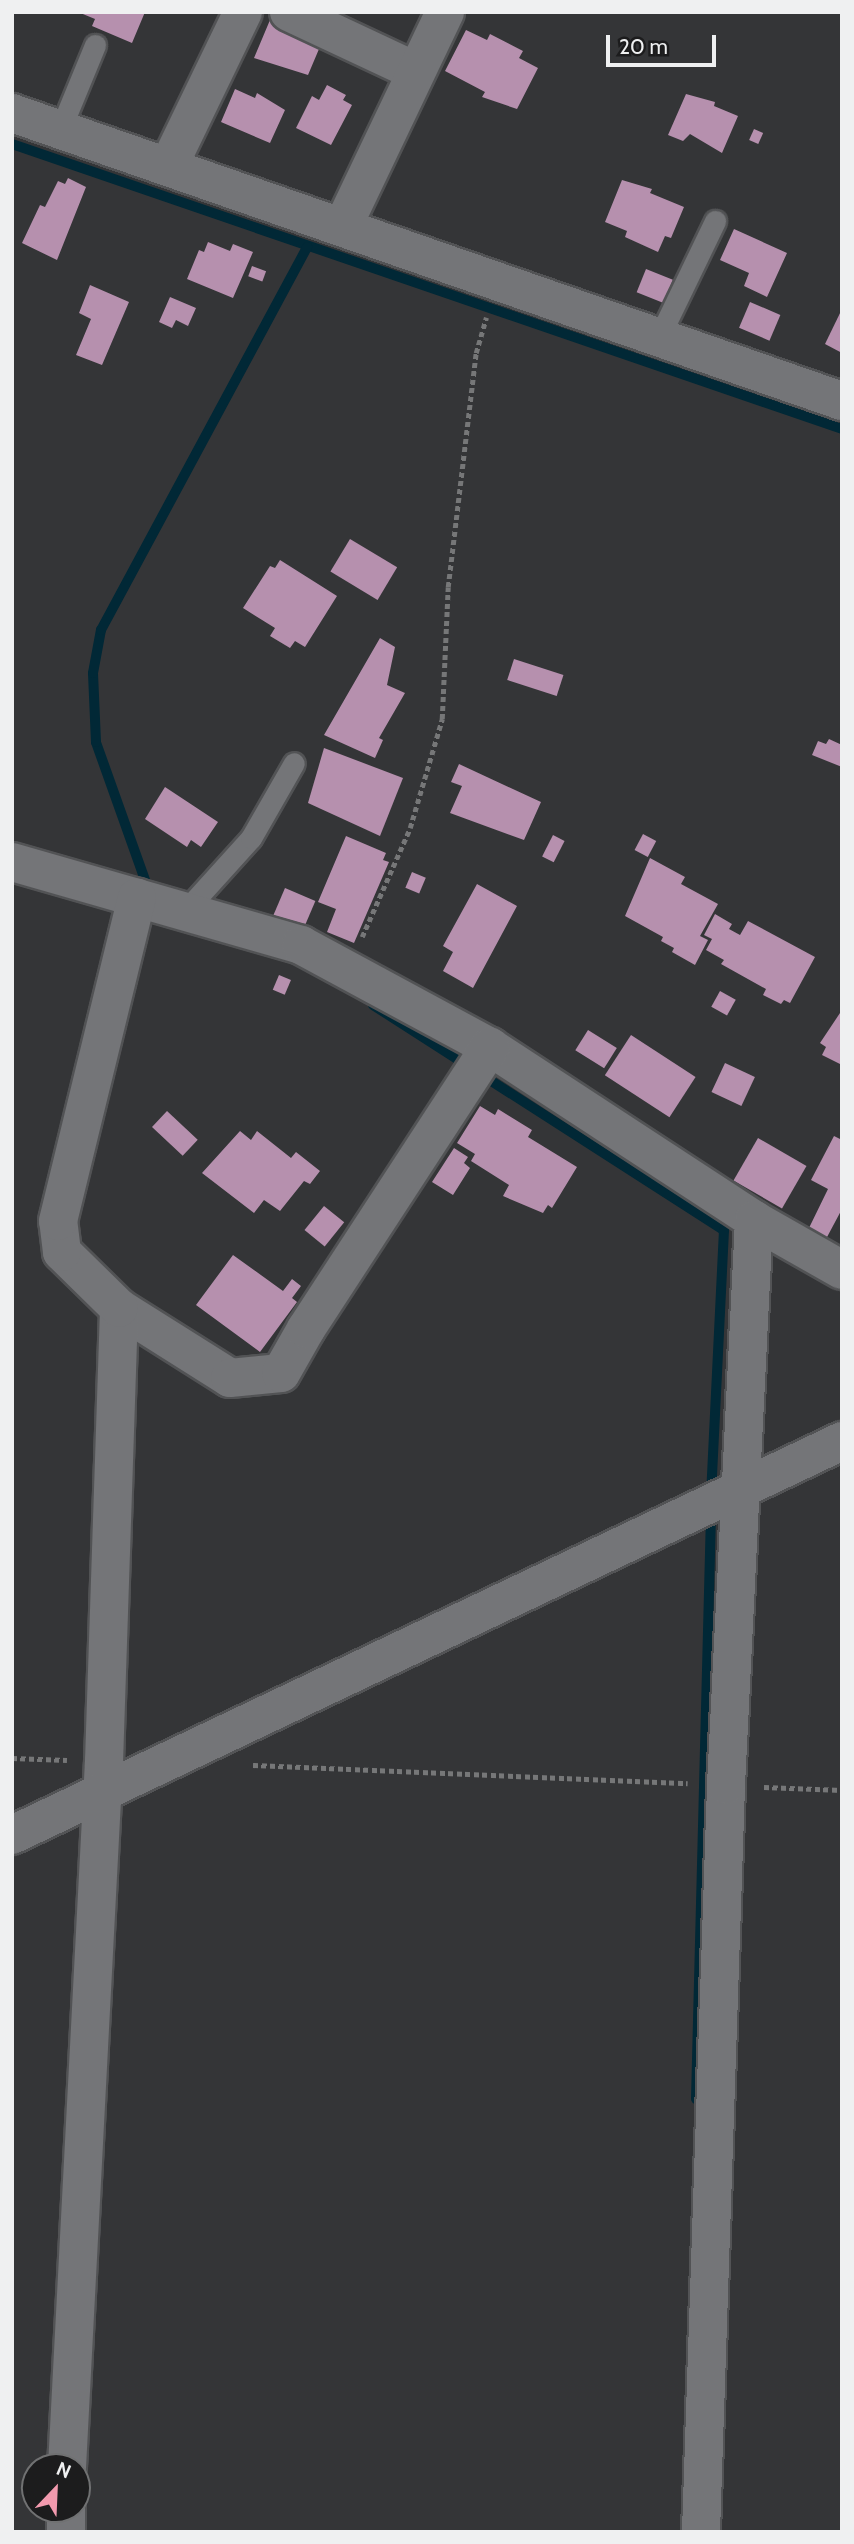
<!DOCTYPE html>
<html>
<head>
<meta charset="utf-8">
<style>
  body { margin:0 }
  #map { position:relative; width:854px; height:2544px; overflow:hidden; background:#343537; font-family:Cabin,sans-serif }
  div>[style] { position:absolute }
  .stream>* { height:10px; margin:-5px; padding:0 5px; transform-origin:5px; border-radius:5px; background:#012836 }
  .building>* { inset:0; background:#b690ae; transform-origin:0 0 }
  .path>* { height:4.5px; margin-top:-2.25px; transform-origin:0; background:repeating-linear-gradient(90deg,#767778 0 5px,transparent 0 8.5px) }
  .roads { filter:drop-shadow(2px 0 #525355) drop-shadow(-2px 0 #525355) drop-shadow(0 2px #525355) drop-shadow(0 -2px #525355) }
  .lane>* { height:21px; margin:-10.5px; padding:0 10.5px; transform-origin:10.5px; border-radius:10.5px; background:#747578 }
  .street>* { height:38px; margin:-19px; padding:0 19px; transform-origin:19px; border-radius:19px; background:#747578 }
  .secondary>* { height:38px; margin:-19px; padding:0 19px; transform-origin:19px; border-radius:19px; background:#747578 }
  span { translate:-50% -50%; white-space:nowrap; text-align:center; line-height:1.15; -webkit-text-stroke:7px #1c1c1d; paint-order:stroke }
  .frame { position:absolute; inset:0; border:14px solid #eff0f1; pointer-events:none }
  .north { position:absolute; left:21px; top:2453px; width:70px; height:70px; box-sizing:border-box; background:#1c1c1d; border:2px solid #707172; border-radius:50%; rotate:23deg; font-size:19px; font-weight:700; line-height:28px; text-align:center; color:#eff0f1 }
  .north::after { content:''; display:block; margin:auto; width:24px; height:32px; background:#f29aae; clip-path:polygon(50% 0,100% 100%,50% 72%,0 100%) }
  .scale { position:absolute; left:606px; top:35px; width:110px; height:32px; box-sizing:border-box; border:4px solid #eff0f1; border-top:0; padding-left:9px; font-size:21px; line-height:24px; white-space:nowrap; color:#eff0f1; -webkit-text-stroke:5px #1c1c1d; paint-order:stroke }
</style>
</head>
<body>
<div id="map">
  <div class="stream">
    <div style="left:12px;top:144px;width:878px;rotate:18.95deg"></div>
    <div style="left:150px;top:894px;width:161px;rotate:-109.6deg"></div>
    <div style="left:96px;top:742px;width:69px;rotate:-92.5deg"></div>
    <div style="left:93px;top:673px;width:44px;rotate:-79.5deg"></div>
    <div style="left:101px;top:630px;width:435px;rotate:-61.7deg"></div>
    <div style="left:373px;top:1005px;width:417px;rotate:32.7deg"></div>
    <div style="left:724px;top:1230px;width:263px;rotate:92.8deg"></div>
    <div style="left:696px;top:2099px;width:586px;rotate:-88.53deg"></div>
  </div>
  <div class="building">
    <div style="clip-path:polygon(78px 12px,145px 12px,132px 43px,92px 26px,95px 19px)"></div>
    <div style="clip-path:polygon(270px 20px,312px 38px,309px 44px,319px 49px,308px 75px,254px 58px)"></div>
    <div style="clip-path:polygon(466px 30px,487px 40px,490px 34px,523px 51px,519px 58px,538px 68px,517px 109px,482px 97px,485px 92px,445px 71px)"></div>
    <div style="clip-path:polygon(327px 85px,346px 95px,343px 100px,352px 105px,331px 145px,296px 128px,312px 96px,319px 100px)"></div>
    <div style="clip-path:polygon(235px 89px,255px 98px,257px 93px,285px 110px,270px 143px,221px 122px)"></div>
    <div style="clip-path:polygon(686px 94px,715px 102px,714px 106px,738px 116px,722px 153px,690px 134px,683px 141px,668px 135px)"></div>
    <div style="left:754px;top:129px;width:10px;height:12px;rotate:24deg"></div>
    <div style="clip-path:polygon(68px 178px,86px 187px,57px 260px,22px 243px,40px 205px,45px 207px,58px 181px,65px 184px)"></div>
    <div style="clip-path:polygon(622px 180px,652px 189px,650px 193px,684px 207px,671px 238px,665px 236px,658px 252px,625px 237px,627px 231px,605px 222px)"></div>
    <div style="clip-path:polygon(734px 229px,787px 253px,767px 297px,744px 286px,749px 273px,720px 260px)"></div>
    <div style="clip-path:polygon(208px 242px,230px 251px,233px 244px,253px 252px,233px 298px,187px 279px,199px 250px,204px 252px)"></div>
    <div style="left:252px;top:266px;width:15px;height:11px;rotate:20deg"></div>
    <div style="left:646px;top:269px;width:29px;height:25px;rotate:22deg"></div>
    <div style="clip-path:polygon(90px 285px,129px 302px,102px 365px,76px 355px,91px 319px,79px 313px)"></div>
    <div style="clip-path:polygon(170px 297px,196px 308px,188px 326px,176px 320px,172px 328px,159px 322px)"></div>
    <div style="left:750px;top:302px;width:33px;height:28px;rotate:23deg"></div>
    <div style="clip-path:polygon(842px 309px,842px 353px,825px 344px)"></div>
    <div style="left:350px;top:539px;width:55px;height:38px;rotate:31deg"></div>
    <div style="clip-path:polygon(280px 560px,337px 596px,305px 647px,295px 641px,290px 648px,270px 636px,275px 628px,243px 608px,270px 566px,275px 568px)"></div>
    <div style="clip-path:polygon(380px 638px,395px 647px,387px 685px,405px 693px,379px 738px,383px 740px,375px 758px,324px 735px)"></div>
    <div style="left:514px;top:659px;width:52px;height:22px;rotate:18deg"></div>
    <div style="clip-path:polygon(829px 739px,842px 745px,842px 767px,812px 755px,818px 741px,826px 744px)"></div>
    <div style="clip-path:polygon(324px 748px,403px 778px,380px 836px,308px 803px)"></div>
    <div style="clip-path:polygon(459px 764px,541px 802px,524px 840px,450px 813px,462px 786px,451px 782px)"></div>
    <div style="clip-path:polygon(165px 787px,218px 822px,201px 847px,191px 840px,187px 847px,145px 819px)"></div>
    <div style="left:643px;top:834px;width:15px;height:18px;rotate:28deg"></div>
    <div style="left:553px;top:835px;width:13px;height:24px;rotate:27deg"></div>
    <div style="clip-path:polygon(346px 836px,386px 853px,383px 860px,389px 862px,354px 943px,327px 932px,336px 909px,318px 902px)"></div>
    <div style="clip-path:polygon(650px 858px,685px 877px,681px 884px,718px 904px,700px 936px,708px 940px,695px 965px,672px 952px,674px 948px,661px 941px,663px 937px,625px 916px)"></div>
    <div style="left:412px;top:872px;width:15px;height:17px;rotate:23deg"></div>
    <div style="clip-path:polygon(477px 884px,517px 906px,473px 988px,443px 971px,453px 952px,443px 946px)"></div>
    <div style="left:285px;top:888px;width:33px;height:30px;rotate:23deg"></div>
    <div style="clip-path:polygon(715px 914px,732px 924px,729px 929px,740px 935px,748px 921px,815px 957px,790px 1003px,784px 1000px,781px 1004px,763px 995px,766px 989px,721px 964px,724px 960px,706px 950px,712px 939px,704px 935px)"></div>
    <div style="left:279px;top:975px;width:13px;height:16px;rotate:23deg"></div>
    <div style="left:720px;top:991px;width:18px;height:18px;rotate:29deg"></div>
    <div style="clip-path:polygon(842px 1010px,842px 1065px,822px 1055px,826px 1047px,820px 1043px)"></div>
    <div style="left:588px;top:1030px;width:34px;height:24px;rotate:32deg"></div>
    <div style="left:631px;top:1035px;width:77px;height:48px;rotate:33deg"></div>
    <div style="left:725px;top:1063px;width:33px;height:32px;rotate:25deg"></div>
    <div style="clip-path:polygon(480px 1106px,495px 1115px,498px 1109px,532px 1130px,528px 1137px,577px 1167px,552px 1208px,548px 1205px,543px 1213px,503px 1196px,509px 1185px,471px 1161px,475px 1154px,457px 1143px)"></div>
    <div style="left:167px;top:1111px;width:42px;height:22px;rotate:43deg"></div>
    <div style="clip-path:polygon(240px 1131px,251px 1140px,257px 1131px,291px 1158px,296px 1152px,320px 1171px,310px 1184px,304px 1181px,280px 1211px,264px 1200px,254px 1213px,202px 1173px)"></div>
    <div style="clip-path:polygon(834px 1136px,842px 1140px,842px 1209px,826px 1239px,808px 1230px,828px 1189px,811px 1180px)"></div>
    <div style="left:758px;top:1138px;width:56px;height:49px;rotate:30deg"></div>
    <div style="clip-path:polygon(454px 1148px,468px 1157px,464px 1163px,470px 1168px,453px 1195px,432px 1182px)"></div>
    <div style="left:324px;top:1206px;width:26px;height:31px;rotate:39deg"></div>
    <div style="clip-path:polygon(233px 1255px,283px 1291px,292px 1279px,301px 1286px,292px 1298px,297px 1302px,260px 1352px,196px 1305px)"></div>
  </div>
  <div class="path">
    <div style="left:362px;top:937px;width:119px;rotate:-66.2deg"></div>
    <div style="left:410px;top:828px;width:114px;rotate:-73.6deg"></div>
    <div style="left:442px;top:719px;width:132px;rotate:-87.4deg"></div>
    <div style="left:448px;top:587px;width:236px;rotate:-83.2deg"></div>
    <div style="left:476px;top:353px;width:37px;rotate:-74deg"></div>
    <div style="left:12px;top:1758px;width:55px;rotate:2.1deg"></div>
    <div style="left:253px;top:1765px;width:435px;rotate:2.4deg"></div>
    <div style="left:764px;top:1787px;width:78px;rotate:2.2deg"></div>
  </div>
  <div class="roads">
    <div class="lane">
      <div style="left:60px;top:130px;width:92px;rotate:-67.6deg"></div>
      <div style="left:659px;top:337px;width:129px;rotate:-64.2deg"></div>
      <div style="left:185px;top:911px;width:98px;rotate:-47.9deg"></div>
      <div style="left:251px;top:838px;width:86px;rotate:-60.2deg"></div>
    </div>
    <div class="street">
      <div style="left:289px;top:12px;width:139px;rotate:25.1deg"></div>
      <div style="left:169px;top:165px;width:170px;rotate:-64.2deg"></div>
      <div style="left:343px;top:226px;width:237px;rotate:-64.5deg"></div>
      <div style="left:12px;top:862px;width:301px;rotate:16deg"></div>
      <div style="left:301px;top:945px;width:215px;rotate:28.4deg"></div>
      <div style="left:490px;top:1047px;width:316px;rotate:33.2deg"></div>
      <div style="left:754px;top:1220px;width:101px;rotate:29.6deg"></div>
      <div style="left:119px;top:1308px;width:131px;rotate:32.2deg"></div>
      <div style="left:230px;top:1378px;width:51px;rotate:-5.6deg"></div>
      <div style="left:281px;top:1373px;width:51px;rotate:-60.4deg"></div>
      <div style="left:306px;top:1329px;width:337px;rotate:-56.9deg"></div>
      <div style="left:67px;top:2467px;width:706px;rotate:-87deg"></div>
      <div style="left:104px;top:1762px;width:454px;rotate:-88.1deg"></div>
      <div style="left:119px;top:1308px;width:80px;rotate:-135.5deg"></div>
      <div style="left:62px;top:1252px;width:31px;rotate:-97deg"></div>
      <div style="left:58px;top:1221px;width:333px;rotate:-76.3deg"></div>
      <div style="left:66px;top:2532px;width:23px;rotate:-90deg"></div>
      <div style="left:701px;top:2532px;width:747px;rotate:-88.08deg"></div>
      <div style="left:726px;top:1785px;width:566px;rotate:-87.16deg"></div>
    </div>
    <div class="secondary">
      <div style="left:12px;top:113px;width:879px;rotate:19.14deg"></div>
      <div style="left:12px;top:1835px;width:919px;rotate:-25.39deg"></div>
    </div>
  </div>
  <div class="frame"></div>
  <div class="north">N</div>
  <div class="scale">20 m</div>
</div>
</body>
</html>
